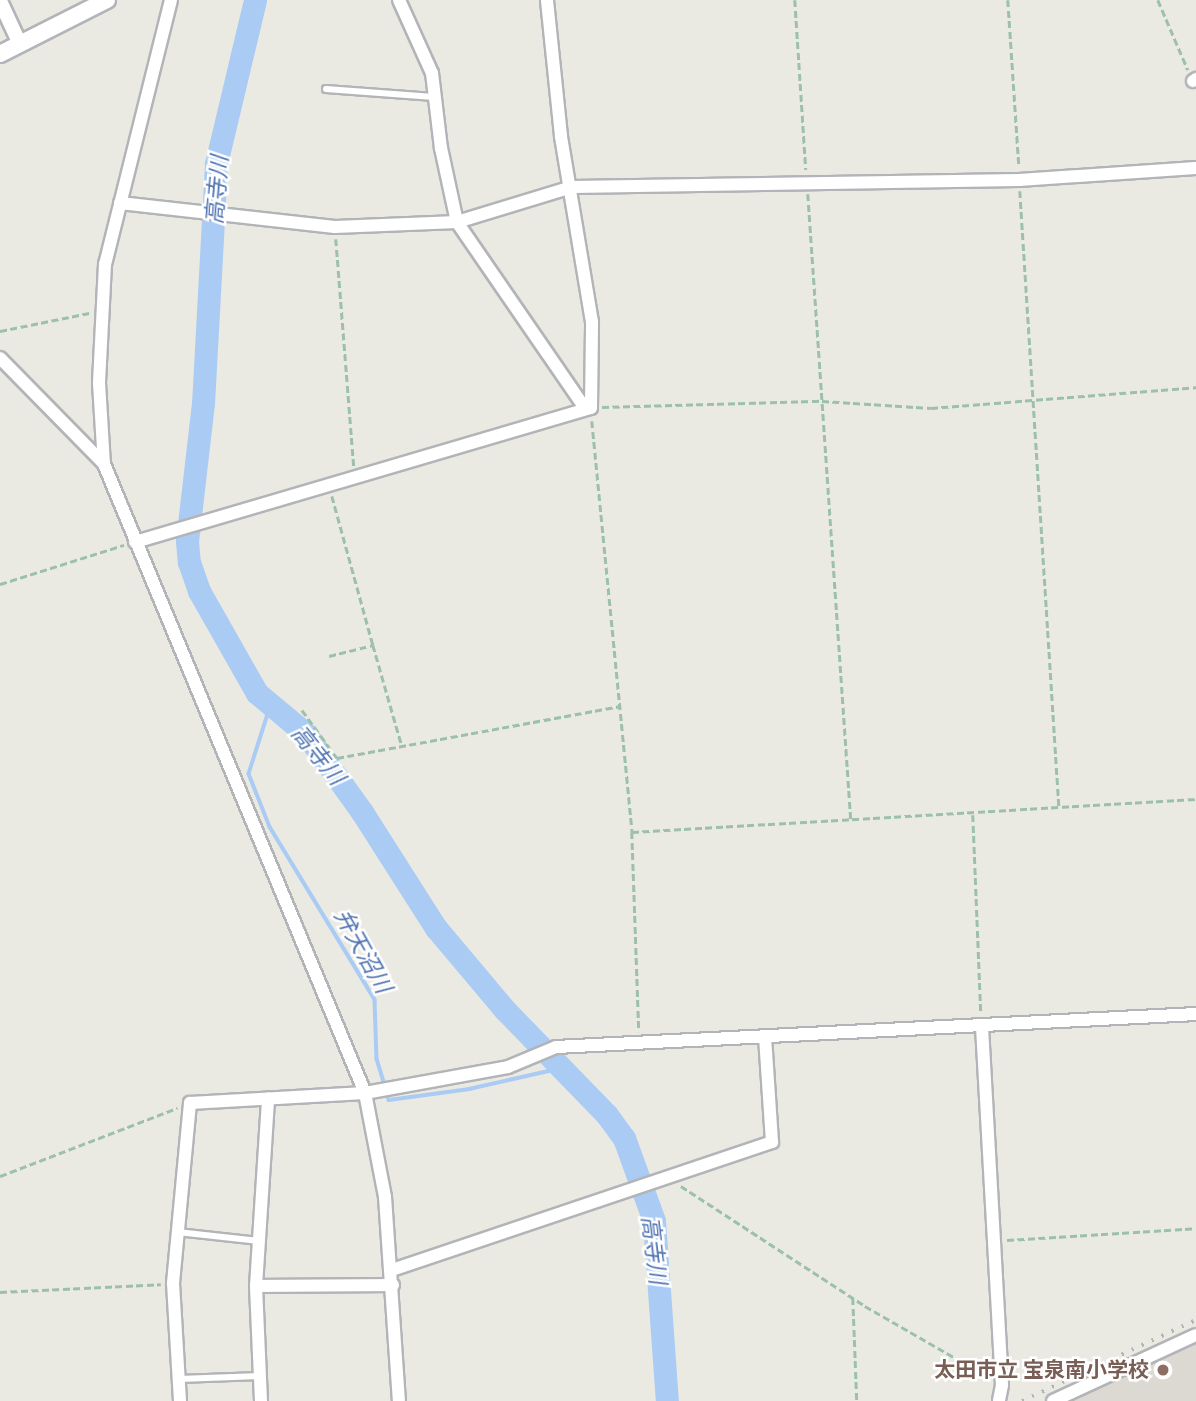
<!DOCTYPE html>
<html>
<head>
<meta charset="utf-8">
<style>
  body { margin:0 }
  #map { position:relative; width:1196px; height:1401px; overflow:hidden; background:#ebeae2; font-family:"Public Sans","Noto Sans JP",sans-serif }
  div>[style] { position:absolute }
  .education>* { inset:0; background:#dbd9d1 }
  .stream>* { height:3.5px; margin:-1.75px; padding:0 1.75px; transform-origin:1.75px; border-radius:1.75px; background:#aacbf4 }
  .river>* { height:23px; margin:-11.5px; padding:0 11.5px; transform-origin:11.5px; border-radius:11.5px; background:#aacbf4 }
  .path>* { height:2.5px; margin-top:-1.25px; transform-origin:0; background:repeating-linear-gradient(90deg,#9cc0aa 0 7px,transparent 0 10.5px) }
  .roads { filter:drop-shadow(2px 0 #b3b4b8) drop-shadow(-2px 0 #b3b4b8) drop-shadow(0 2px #b3b4b8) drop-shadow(0 -2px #b3b4b8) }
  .service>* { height:6px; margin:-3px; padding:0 3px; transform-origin:3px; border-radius:3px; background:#fff }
  .minor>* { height:12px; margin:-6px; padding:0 6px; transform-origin:6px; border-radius:6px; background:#fff }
  .tertiary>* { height:14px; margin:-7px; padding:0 7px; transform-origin:7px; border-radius:7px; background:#fff }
  .secondary>* { height:16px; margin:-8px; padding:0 8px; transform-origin:8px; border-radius:8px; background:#fff }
  .rail>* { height:3.5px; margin-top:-1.75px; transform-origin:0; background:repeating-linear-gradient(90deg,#b2b3b3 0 2px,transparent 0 11px) }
  .dots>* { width:19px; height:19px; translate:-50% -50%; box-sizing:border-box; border:4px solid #fff; border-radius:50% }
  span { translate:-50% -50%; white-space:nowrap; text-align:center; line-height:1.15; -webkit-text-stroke:5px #fff; paint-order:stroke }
  .education-label { font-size:21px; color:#785e54; font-weight:700 }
  .right { translate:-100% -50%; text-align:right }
  .water-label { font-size:23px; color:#5175b3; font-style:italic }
</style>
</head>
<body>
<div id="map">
  <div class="education">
    <div style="clip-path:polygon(1196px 1339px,1196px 1401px,1063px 1401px)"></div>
  </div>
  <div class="stream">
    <div style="left:271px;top:705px;width:72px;rotate:107.7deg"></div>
    <div style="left:249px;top:774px;width:57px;rotate:68.4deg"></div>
    <div style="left:270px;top:827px;width:202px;rotate:58.7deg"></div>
    <div style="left:375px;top:1000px;width:59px;rotate:88.1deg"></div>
    <div style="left:377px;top:1059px;width:27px;rotate:73deg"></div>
    <div style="left:387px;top:1093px;width:7px;rotate:74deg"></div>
    <div style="left:389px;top:1100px;width:81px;rotate:-7.8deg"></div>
    <div style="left:469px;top:1089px;width:95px;rotate:-12.7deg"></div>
  </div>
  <div class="river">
    <div style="left:255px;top:0;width:169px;rotate:103.4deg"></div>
    <div style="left:216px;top:164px;width:239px;rotate:93.1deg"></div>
    <div style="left:203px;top:403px;width:139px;rotate:96.6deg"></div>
    <div style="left:187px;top:541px;width:21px;rotate:85deg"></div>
    <div style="left:189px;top:562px;width:31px;rotate:71deg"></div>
    <div style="left:199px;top:591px;width:117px;rotate:60.4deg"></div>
    <div style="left:257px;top:693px;width:64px;rotate:39.9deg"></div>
    <div style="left:306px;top:734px;width:96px;rotate:54.3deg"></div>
    <div style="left:362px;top:812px;width:138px;rotate:57.5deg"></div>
    <div style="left:436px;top:928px;width:107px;rotate:49.9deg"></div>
    <div style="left:505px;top:1010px;width:146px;rotate:45.8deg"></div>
    <div style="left:607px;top:1115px;width:29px;rotate:54deg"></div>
    <div style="left:624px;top:1138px;width:88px;rotate:70.1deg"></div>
    <div style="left:654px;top:1221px;width:180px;rotate:85.9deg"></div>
  </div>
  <div class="path">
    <div style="left:795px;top:0;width:170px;rotate:86.3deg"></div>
    <div style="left:1008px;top:0;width:167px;rotate:86.2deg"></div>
    <div style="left:1158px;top:0;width:76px;rotate:66.8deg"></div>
    <div style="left:1020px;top:191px;width:616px;rotate:86.37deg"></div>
    <div style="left:808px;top:194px;width:627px;rotate:86.07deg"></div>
    <div style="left:336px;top:239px;width:228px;rotate:85.5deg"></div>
    <div style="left:0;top:331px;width:91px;rotate:-11.4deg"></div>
    <div style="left:602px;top:407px;width:220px;rotate:-1.6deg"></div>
    <div style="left:822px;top:401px;width:109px;rotate:3.7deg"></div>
    <div style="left:931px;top:408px;width:266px;rotate:-4.5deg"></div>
    <div style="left:592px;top:421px;width:413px;rotate:84.4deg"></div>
    <div style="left:632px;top:832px;width:200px;rotate:88deg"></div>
    <div style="left:332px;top:496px;width:155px;rotate:74.6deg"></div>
    <div style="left:0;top:584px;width:130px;rotate:-17.5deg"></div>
    <div style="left:329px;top:656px;width:45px;rotate:-14deg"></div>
    <div style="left:373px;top:645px;width:105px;rotate:74deg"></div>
    <div style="left:302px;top:710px;width:59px;rotate:53.9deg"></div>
    <div style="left:337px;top:758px;width:287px;rotate:-10.4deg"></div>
    <div style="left:973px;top:815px;width:198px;rotate:87.7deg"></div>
    <div style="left:632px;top:832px;width:565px;rotate:-3.35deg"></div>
    <div style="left:0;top:1176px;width:190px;rotate:-21deg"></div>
    <div style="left:681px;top:1186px;width:220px;rotate:33.1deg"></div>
    <div style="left:865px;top:1306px;width:144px;rotate:29.9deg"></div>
    <div style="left:1007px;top:1240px;width:189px;rotate:-3.6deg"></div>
    <div style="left:0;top:1292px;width:161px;rotate:-2.8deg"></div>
    <div style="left:853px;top:1298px;width:103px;rotate:87.8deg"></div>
  </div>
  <div class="roads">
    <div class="service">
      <div style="left:326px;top:89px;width:108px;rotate:4.2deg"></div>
      <div style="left:178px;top:1232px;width:81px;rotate:6.3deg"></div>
      <div style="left:179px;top:1379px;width:81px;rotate:-2.1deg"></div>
    </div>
    <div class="minor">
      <div style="left:171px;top:0;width:272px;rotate:104deg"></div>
      <div style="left:105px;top:264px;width:119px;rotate:92.9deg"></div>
      <div style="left:99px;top:383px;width:81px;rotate:86.5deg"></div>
      <div style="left:104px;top:464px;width:681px;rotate:67.46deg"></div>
      <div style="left:365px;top:1093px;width:106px;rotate:79.1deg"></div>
      <div style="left:385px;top:1197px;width:204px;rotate:86.1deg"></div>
      <div style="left:399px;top:0;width:80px;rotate:65.7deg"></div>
      <div style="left:432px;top:73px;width:76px;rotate:83.2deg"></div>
      <div style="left:441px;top:148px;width:76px;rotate:77.8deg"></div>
      <div style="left:457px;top:222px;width:226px;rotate:55.5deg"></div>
      <div style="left:1193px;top:81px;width:4px;rotate:-34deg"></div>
      <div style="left:120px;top:203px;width:216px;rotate:6.4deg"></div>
      <div style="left:335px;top:227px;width:122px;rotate:-2.3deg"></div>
      <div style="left:457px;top:222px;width:120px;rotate:-16.9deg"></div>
      <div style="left:572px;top:187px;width:447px;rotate:-0.9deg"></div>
      <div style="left:1019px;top:180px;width:177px;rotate:-3.9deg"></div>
      <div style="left:0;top:358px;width:148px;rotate:45.5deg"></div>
      <div style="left:135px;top:542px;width:475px;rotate:-16.4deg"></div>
      <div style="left:591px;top:408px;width:86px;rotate:-89.3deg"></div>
      <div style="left:592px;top:322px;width:189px;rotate:-99.5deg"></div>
      <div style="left:561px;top:136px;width:137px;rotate:-95.9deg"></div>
      <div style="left:982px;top:1027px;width:359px;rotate:86.8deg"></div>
      <div style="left:1002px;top:1385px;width:16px;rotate:101deg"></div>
      <div style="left:392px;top:1270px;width:401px;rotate:-18.6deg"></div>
      <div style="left:772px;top:1142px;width:105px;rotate:-93.8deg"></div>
      <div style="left:256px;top:1286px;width:137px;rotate:-0.4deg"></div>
      <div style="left:180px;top:1401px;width:118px;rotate:-93.4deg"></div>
      <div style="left:173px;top:1283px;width:181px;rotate:-84.6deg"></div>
      <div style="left:190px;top:1103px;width:175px;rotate:-3.3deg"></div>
      <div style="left:365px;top:1093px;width:145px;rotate:-10.3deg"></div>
      <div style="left:508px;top:1067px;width:52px;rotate:-22.6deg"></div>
      <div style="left:556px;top:1047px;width:641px;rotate:-2.95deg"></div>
      <div style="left:261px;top:1401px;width:115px;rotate:-92.5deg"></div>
      <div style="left:256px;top:1286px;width:188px;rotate:-86.3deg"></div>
      <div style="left:1053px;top:1401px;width:157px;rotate:-24.8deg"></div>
    </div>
    <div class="tertiary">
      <div style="left:0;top:1px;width:47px;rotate:65.1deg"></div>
    </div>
    <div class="secondary">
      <div style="left:0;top:54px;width:120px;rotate:-26.8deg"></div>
    </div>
  </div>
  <div class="rail">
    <div style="left:1022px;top:1401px;width:192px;rotate:-25deg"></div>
  </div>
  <div class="dots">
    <div style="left:1163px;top:1370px;background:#8d6e63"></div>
  </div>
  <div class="education-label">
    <span class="right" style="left:1149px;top:1370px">太田市立 宝泉南小学校</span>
  </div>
  <div class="water-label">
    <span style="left:217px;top:190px;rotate:-85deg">高寺川</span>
    <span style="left:318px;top:755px;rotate:51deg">高寺川</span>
    <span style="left:363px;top:951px;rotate:61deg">弁天沼川</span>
    <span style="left:654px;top:1250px;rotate:83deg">高寺川</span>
  </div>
</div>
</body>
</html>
